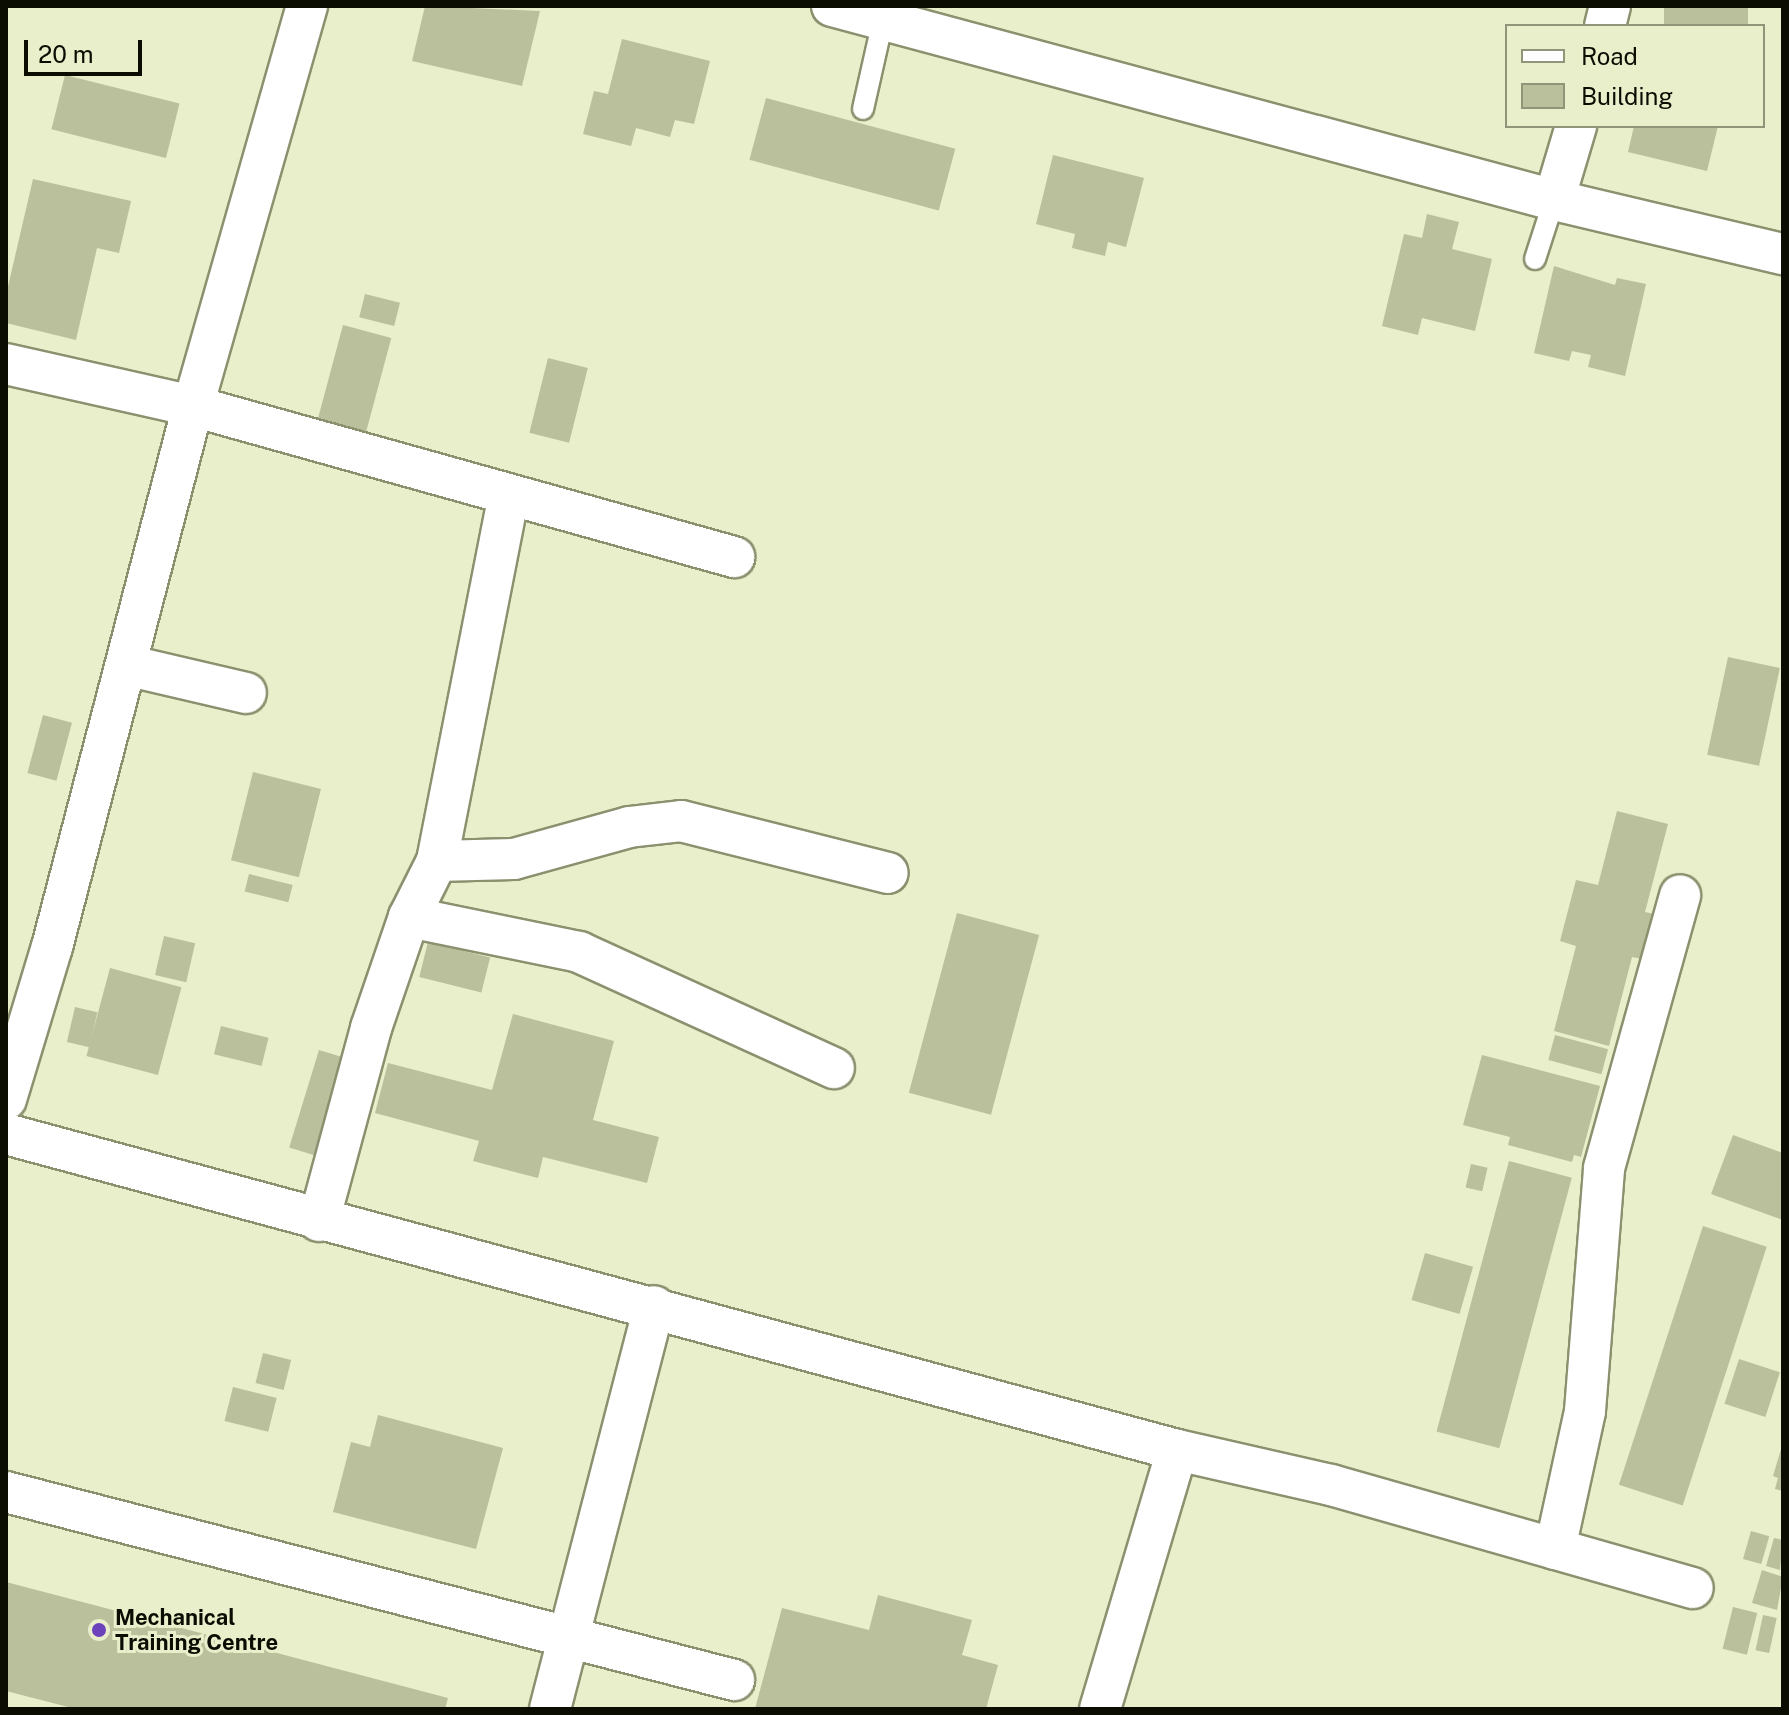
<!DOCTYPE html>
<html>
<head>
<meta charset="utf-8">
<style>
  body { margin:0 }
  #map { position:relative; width:1789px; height:1715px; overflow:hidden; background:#e9efca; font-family:"Public Sans",sans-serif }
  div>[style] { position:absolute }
  .building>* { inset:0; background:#babf9c; transform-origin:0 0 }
  .roads { filter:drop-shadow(2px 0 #8b916f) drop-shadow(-2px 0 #8b916f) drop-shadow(0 2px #8b916f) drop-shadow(0 -2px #8b916f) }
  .service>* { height:20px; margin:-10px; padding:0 10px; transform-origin:10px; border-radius:10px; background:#fff }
  .minor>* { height:40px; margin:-20px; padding:0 20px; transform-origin:20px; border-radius:20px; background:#fff }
  .dots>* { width:22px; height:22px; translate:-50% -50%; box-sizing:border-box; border:4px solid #e9efca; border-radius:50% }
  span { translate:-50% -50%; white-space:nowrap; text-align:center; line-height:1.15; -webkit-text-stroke:6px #e9efca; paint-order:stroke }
  .poi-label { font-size:22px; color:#0b0d03; font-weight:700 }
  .left { translate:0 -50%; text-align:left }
  .frame { position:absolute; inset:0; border:8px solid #0b0d03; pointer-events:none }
  .legend { position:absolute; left:1505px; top:24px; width:260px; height:104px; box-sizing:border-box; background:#e9efca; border:2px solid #90957a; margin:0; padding:10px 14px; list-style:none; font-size:24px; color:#0b0d03 }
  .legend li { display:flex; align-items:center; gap:16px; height:40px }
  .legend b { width:40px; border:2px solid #90957a }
  .scale { position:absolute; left:24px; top:40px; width:118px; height:36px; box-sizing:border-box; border:4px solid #0b0d03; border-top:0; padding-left:10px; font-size:24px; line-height:28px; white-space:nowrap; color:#0b0d03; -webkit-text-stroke:6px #e9efca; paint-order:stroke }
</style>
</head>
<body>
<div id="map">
  <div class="building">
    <div style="clip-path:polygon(425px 6px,540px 11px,522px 86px,412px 61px)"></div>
    <div style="left:1664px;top:6px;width:84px;height:21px"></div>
    <div style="clip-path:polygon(622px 39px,710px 61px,694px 124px,675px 120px,670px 137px,636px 128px,631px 146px,583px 134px,594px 91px,608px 94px)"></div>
    <div style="left:65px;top:75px;width:118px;height:56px;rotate:14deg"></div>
    <div style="left:766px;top:98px;width:196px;height:64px;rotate:15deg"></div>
    <div style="clip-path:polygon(1634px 126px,1718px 126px,1707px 171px,1628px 152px)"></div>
    <div style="clip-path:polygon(1053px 155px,1144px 178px,1126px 247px,1108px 242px,1105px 256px,1072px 248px,1075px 234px,1036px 224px)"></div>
    <div style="clip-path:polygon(33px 179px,131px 201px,119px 253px,97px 248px,76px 340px,6px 323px,6px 295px)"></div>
    <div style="clip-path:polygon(1427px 214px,1459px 222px,1452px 249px,1492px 259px,1475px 331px,1422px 318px,1418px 335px,1382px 326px,1404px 234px,1422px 238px)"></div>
    <div style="clip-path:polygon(1554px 266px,1615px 285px,1617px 278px,1646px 284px,1625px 376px,1588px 367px,1591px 355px,1572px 351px,1569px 361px,1534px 353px)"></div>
    <div style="left:365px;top:294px;width:36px;height:24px;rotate:14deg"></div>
    <div style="left:343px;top:325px;width:50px;height:99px;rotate:15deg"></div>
    <div style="left:548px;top:358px;width:41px;height:77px;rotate:14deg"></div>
    <div style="left:1728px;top:657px;width:53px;height:100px;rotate:12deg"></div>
    <div style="left:43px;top:715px;width:30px;height:60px;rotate:15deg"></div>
    <div style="left:253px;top:772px;width:70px;height:91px;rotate:14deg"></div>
    <div style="clip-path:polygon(1617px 811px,1668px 824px,1645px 912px,1654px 914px,1642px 959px,1632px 957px,1609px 1046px,1554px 1031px,1576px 946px,1560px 941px,1576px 880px,1598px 885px)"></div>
    <div style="left:249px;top:874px;width:45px;height:18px;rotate:14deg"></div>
    <div style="left:957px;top:913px;width:85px;height:186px;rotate:15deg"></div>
    <div style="left:164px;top:936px;width:32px;height:40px;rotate:13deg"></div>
    <div style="left:428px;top:942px;width:64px;height:36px;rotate:14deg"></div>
    <div style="left:110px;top:968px;width:74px;height:91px;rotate:15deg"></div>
    <div style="left:75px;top:1007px;width:23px;height:36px;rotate:13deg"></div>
    <div style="clip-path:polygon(513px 1014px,614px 1041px,593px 1120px,659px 1137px,647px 1183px,543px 1157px,538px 1178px,473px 1161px,479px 1141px,375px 1113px,388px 1063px,492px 1090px)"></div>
    <div style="left:221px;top:1026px;width:49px;height:29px;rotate:14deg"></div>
    <div style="left:1555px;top:1035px;width:55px;height:26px;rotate:15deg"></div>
    <div style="left:319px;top:1050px;width:38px;height:102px;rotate:17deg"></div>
    <div style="clip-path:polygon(1482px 1055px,1600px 1086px,1581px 1157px,1574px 1155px,1572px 1162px,1508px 1145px,1510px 1137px,1463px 1125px)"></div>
    <div style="clip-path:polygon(1733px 1135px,1783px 1153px,1783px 1220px,1711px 1194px)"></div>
    <div style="left:1509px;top:1161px;width:65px;height:280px;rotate:15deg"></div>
    <div style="left:1471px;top:1164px;width:17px;height:24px;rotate:13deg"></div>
    <div style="left:1703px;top:1226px;width:67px;height:272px;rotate:18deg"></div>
    <div style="left:1425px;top:1253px;width:50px;height:49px;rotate:16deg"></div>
    <div style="left:263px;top:1353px;width:29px;height:31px;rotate:14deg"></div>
    <div style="left:1739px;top:1359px;width:43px;height:47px;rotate:18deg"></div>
    <div style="left:233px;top:1387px;width:45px;height:35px;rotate:14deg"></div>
    <div style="clip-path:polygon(378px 1415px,503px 1448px,476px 1549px,333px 1512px,351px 1442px,370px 1447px)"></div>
    <div style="clip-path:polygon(1782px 1446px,1783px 1446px,1783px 1491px,1775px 1489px,1778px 1478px,1773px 1476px)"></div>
    <div style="left:1751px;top:1531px;width:19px;height:29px;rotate:16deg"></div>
    <div style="clip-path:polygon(1774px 1538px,1783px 1540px,1780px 1570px,1766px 1566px)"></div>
    <div style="clip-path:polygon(1762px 1570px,1783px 1577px,1777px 1610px,1752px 1603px)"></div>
    <div style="clip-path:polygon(6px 1582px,448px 1698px,445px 1709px,76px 1709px,6px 1691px)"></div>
    <div style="clip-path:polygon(878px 1595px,972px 1620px,962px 1655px,998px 1665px,986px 1709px,755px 1709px,782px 1608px,869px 1630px)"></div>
    <div style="left:1733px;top:1607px;width:25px;height:43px;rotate:14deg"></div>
    <div style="left:1763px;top:1615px;width:14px;height:36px;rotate:12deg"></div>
  </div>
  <div class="roads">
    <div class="service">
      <div style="left:863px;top:109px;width:91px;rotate:-77.3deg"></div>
      <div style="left:1535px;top:259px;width:62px;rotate:-72.1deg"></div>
    </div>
    <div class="minor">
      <div style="left:832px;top:6px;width:748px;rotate:15.04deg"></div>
      <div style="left:1554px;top:200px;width:235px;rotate:13.3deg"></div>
      <div style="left:1605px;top:26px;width:21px;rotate:-76deg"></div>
      <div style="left:1554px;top:200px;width:77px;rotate:-73.4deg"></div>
      <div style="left:6px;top:364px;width:192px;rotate:12.7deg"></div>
      <div style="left:193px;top:406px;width:562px;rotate:15.6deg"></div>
      <div style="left:126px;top:665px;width:123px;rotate:13.1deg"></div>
      <div style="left:437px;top:861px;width:77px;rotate:-1.5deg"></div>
      <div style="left:514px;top:859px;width:119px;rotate:-15.5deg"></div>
      <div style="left:629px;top:827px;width:52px;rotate:-6.6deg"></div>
      <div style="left:681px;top:821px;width:213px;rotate:14.1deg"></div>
      <div style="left:409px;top:917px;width:174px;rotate:11.6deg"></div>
      <div style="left:579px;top:952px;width:280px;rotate:24.5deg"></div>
      <div style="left:6px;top:1099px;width:159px;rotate:-73.2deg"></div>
      <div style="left:52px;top:947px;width:559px;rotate:-75.39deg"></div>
      <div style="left:193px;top:406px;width:416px;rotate:-74.1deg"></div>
      <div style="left:6px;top:1134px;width:1213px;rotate:15.1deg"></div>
      <div style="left:1177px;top:1450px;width:158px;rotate:12.8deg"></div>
      <div style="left:1331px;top:1485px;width:376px;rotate:15.9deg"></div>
      <div style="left:319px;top:1221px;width:200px;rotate:-74.9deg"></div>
      <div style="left:371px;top:1028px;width:117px;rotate:-71.1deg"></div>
      <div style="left:409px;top:917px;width:63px;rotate:-63.4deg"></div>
      <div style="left:437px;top:861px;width:370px;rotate:-78.9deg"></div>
      <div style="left:6px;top:1492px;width:752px;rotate:14.48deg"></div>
      <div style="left:1555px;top:1549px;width:141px;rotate:-77.7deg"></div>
      <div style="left:1585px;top:1411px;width:244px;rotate:-85.5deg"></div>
      <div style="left:1604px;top:1168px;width:283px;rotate:-74.4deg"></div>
      <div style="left:550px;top:1709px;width:416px;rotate:-75.5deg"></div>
      <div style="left:1100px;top:1709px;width:270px;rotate:-73.4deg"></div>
    </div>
  </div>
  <div class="dots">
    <div style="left:99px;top:1630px;background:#6d43bc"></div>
  </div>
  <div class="poi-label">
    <span class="left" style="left:115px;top:1630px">Mechanical<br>Training Centre</span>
  </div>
  <div class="frame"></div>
  <ul class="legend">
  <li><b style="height:10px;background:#fff"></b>Road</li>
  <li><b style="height:22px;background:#babf9c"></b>Building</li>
  </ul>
  <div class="scale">20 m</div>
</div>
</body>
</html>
